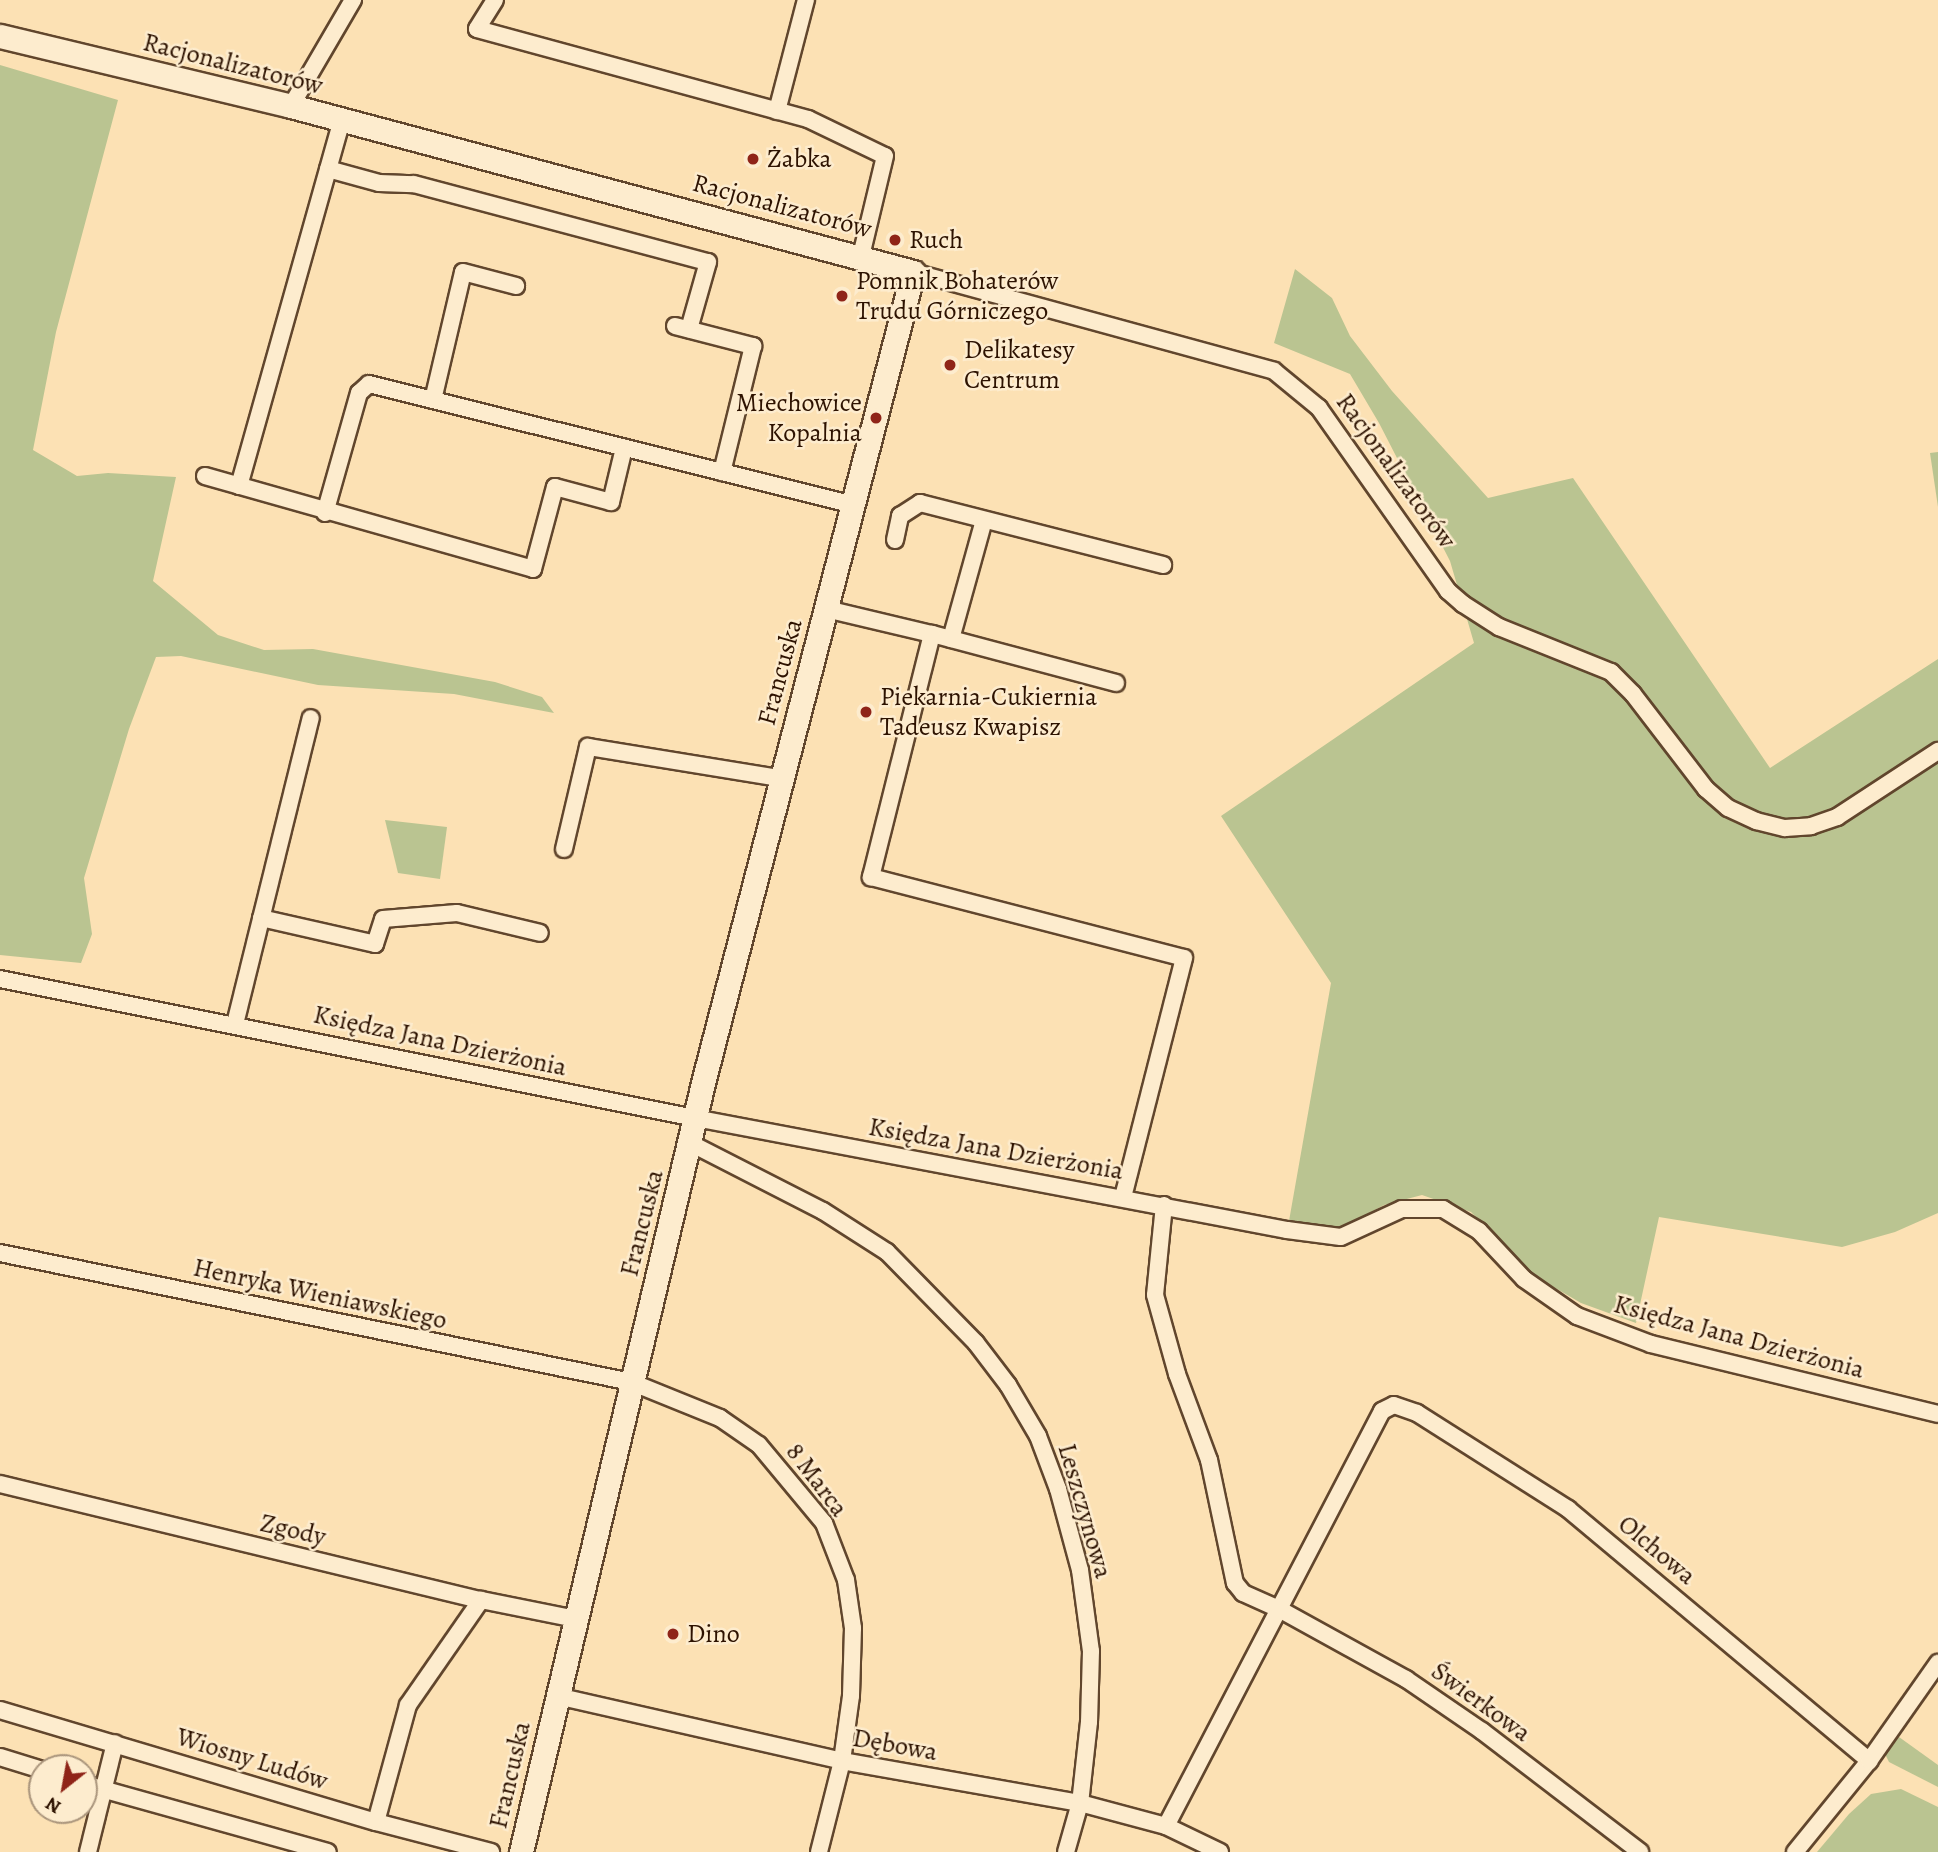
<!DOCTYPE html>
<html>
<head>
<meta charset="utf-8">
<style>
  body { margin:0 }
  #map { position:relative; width:1938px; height:1852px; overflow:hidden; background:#fce1b4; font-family:Alegreya,serif }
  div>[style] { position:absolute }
  .green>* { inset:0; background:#bac491 }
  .roads { filter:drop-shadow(2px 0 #61462d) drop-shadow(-2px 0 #61462d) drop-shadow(0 2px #61462d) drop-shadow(0 -2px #61462d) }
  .street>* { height:16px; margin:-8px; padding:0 8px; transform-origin:8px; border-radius:8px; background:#fdecce }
  .secondary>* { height:23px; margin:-11.5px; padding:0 11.5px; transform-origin:11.5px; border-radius:11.5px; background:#fdecce }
  .dots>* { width:19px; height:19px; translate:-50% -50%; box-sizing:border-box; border:4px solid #fdecce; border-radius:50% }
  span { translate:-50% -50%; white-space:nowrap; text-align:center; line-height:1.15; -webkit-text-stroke:5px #fdecce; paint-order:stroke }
  .street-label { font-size:26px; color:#2d1200 }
  .poi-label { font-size:26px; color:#2d1200 }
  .left { translate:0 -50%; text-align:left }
  .right { translate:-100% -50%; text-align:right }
  .north { position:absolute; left:28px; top:1754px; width:70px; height:70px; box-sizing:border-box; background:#fdecce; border:2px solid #aa957c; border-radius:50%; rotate:211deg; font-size:19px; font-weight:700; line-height:28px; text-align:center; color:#2d1200 }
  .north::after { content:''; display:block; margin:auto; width:24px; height:32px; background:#8f2418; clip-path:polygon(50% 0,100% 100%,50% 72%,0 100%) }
</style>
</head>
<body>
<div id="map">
  <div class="green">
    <div style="clip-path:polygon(0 65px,118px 100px,56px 332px,33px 450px,77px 476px,108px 473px,176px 477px,153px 581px,218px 635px,264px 650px,313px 649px,495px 682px,542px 697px,554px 713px,454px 694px,318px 685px,181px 656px,156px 657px,129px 729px,84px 878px,92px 934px,81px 963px,0 955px)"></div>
    <div style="clip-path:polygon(1295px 269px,1332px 298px,1350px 336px,1392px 391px,1488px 498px,1573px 478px,1770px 768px,1938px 659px,1938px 1213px,1895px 1232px,1842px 1247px,1659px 1217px,1636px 1323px,1581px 1303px,1533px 1275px,1471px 1212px,1422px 1195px,1384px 1205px,1342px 1228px,1289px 1221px,1331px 983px,1221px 816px,1474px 643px,1450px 561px,1379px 423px,1350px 374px,1274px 343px)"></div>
    <div style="clip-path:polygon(1938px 452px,1938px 507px,1930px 453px)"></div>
    <div style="clip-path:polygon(385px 820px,447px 827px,440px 879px,398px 873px)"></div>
    <div style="clip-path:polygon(1899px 1737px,1938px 1765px,1938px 1787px,1889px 1762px,1885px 1754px)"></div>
    <div style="clip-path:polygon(1901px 1789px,1938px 1807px,1938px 1852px,1817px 1852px,1849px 1814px,1871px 1794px)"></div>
  </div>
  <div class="roads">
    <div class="street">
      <div style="left:495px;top:0;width:34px;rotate:122deg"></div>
      <div style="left:477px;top:29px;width:343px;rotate:15.2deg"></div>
      <div style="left:808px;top:119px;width:85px;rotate:25.7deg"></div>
      <div style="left:885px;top:156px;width:103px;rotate:103.5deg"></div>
      <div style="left:291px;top:106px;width:123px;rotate:-59.7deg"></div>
      <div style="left:777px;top:111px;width:115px;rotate:-75.4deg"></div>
      <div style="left:328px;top:169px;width:53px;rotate:15.4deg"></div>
      <div style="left:379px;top:183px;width:35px;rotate:2deg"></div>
      <div style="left:414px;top:184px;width:304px;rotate:14.9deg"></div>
      <div style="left:708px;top:262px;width:70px;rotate:105.8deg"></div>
      <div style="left:913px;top:272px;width:374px;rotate:15.3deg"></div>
      <div style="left:1274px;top:371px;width:58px;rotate:39.4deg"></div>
      <div style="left:1319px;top:408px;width:224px;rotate:54.8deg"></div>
      <div style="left:1448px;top:591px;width:20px;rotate:41deg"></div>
      <div style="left:1463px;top:604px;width:43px;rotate:32.6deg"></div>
      <div style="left:1499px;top:627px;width:121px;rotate:21.9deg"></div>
      <div style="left:1611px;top:672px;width:31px;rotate:45deg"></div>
      <div style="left:1633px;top:694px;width:120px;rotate:52.5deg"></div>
      <div style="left:1706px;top:789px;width:29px;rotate:41deg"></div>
      <div style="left:1728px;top:808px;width:31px;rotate:25deg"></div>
      <div style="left:1756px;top:821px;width:30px;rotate:14deg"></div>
      <div style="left:1785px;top:828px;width:26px;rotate:-4deg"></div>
      <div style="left:1811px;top:826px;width:28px;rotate:-19deg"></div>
      <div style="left:1837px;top:817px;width:121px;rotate:-33.2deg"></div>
      <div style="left:675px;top:326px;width:81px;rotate:14.4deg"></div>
      <div style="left:753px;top:346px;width:130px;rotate:103.8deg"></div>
      <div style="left:433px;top:400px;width:131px;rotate:-76.8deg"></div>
      <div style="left:463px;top:272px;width:55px;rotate:14.8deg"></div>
      <div style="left:205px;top:476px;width:341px;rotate:15.8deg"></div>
      <div style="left:533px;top:569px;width:85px;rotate:-75deg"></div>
      <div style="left:555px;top:487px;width:58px;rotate:15deg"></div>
      <div style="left:611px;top:502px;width:56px;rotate:-76.5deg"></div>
      <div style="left:239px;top:486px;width:381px;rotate:-74.3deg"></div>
      <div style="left:325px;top:513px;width:125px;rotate:-74.2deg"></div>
      <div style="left:359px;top:393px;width:13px;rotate:-42deg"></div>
      <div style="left:369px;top:384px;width:499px;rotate:14deg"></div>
      <div style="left:895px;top:540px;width:25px;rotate:-78deg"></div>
      <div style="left:900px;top:516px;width:24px;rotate:-33deg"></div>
      <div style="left:920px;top:503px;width:251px;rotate:14.3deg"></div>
      <div style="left:826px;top:609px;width:109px;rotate:13.3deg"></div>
      <div style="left:951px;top:639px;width:123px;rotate:-74.5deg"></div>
      <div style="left:1116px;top:683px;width:190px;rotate:-165.1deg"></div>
      <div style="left:932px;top:634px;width:251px;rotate:104.1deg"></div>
      <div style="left:871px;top:877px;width:323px;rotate:14.5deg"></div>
      <div style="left:1184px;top:958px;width:247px;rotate:104.3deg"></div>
      <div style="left:564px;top:849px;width:105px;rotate:-76.8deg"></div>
      <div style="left:588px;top:747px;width:194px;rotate:9.2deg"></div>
      <div style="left:261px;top:918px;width:117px;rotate:12.8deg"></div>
      <div style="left:375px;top:944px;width:26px;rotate:-72deg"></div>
      <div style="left:383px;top:919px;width:74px;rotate:-4.6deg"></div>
      <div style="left:457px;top:913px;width:85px;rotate:13.5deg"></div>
      <div style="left:0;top:979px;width:709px;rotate:11.31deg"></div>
      <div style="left:695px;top:1118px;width:603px;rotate:10.71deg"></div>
      <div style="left:1287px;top:1230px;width:54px;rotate:7.4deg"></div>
      <div style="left:1341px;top:1237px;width:67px;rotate:-24.7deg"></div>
      <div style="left:1402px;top:1209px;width:41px"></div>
      <div style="left:1443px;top:1209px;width:42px;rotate:31.4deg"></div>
      <div style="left:1479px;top:1231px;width:66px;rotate:46.8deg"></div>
      <div style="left:1524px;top:1279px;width:65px;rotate:34.9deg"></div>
      <div style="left:1577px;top:1316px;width:79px;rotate:20.7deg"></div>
      <div style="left:1651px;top:1344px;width:295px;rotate:13.7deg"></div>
      <div style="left:235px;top:1024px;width:315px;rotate:-76.1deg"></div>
      <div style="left:690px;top:1143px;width:149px;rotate:27.1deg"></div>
      <div style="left:823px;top:1211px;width:76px;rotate:32.6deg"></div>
      <div style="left:887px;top:1252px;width:127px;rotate:45.6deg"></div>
      <div style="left:976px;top:1343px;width:53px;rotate:52.7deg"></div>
      <div style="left:1008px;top:1385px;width:59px;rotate:59.5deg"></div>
      <div style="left:1038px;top:1436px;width:57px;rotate:69.3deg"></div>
      <div style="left:1058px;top:1489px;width:84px;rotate:74.8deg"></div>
      <div style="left:1080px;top:1570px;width:82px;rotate:82.3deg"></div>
      <div style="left:1091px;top:1651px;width:71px;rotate:91.6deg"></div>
      <div style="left:1089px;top:1722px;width:81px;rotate:96.3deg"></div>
      <div style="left:1080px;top:1803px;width:51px;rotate:105.9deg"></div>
      <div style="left:1164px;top:1205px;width:90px;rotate:95.7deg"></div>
      <div style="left:1155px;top:1295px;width:82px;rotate:74.4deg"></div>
      <div style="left:1177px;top:1374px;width:92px;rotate:69.6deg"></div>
      <div style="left:1209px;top:1460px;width:126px;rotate:78.1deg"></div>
      <div style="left:1235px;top:1583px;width:13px;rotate:51deg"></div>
      <div style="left:1243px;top:1593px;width:42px;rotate:24.1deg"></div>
      <div style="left:1281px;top:1610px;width:143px;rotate:28.9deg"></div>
      <div style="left:1406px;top:1679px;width:92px;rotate:34.4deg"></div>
      <div style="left:1482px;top:1731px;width:199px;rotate:37.4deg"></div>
      <div style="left:0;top:1253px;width:644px;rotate:11.55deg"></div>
      <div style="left:631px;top:1382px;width:96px;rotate:22deg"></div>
      <div style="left:720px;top:1418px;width:47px;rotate:34.7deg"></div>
      <div style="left:759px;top:1445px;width:102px;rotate:50.2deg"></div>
      <div style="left:824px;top:1523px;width:61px;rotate:68.9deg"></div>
      <div style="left:846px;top:1580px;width:49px;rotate:81.7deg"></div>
      <div style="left:853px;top:1628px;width:68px;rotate:91.7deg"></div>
      <div style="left:851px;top:1696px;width:66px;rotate:97.9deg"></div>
      <div style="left:842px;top:1761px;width:94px;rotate:104.2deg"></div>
      <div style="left:0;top:1484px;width:495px;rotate:13.6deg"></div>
      <div style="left:481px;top:1600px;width:97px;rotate:11.3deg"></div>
      <div style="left:557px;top:1696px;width:292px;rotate:12.8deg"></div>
      <div style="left:842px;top:1761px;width:242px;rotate:10deg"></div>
      <div style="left:1080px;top:1803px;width:89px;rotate:15deg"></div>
      <div style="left:1166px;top:1826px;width:60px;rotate:25.7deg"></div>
      <div style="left:0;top:1710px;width:392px;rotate:16.6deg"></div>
      <div style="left:376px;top:1822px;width:119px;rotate:14.6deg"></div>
      <div style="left:0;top:1757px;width:44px;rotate:17.2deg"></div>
      <div style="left:84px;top:1784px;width:253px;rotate:15.6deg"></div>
      <div style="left:376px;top:1822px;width:121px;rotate:-74.7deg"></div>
      <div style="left:408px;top:1705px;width:128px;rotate:-55.2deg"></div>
      <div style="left:1166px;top:1826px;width:468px;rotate:-62.5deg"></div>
      <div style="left:1382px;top:1411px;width:13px;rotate:-27deg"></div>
      <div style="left:1394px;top:1405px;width:24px;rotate:19deg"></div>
      <div style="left:1417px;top:1413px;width:179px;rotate:32.4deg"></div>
      <div style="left:1568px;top:1509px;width:393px;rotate:39.9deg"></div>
      <div style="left:88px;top:1852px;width:112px;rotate:-76.1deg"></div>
      <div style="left:1795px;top:1852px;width:117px;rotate:-50.9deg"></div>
      <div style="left:1869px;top:1761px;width:120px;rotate:-54.9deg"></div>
    </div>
    <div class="secondary">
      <div style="left:0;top:36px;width:299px;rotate:13.5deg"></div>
      <div style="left:291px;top:106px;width:644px;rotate:14.94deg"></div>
      <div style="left:913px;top:272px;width:838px;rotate:104.52deg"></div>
      <div style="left:703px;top:1083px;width:790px;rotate:103.32deg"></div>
    </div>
  </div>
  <div class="dots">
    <div style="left:753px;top:159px;background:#8f2418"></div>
    <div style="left:895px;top:240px;background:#8f2418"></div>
    <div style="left:842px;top:296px;background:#8f2418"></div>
    <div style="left:950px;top:365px;background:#8f2418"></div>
    <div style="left:876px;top:418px;background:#8f2418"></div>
    <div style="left:866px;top:712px;background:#8f2418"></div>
    <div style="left:673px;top:1634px;background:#8f2418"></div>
  </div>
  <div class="street-label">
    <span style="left:233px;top:64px;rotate:14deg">Racjonalizatorów</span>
    <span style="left:782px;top:206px;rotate:15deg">Racjonalizatorów</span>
    <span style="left:1396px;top:471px;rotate:54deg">Racjonalizatorów</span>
    <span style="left:780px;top:672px;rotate:-75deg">Francuska</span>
    <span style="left:440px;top:1041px;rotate:12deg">Księdza Jana Dzierżonia</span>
    <span style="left:996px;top:1149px;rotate:10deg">Księdza Jana Dzierżonia</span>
    <span style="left:642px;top:1223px;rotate:-76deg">Francuska</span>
    <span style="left:320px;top:1294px;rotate:12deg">Henryka Wieniawskiego</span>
    <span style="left:1739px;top:1337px;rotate:15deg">Księdza Jana Dzierżonia</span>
    <span style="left:817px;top:1480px;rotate:53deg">8 Marca</span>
    <span style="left:1085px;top:1511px;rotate:74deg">Leszczynowa</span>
    <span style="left:293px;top:1530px;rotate:13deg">Zgody</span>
    <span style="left:1657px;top:1550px;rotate:40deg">Olchowa</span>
    <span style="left:1481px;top:1702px;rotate:36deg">Świerkowa</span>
    <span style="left:895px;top:1745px;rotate:10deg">Dębowa</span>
    <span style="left:252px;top:1759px;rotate:17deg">Wiosny Ludów</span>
    <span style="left:510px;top:1775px;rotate:-77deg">Francuska</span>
  </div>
  <div class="poi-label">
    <span class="left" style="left:767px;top:159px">Żabka</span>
    <span class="left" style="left:909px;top:240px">Ruch</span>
    <span class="left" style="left:856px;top:296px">Pomnik Bohaterów<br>Trudu Górniczego</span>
    <span class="left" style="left:964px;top:365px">Delikatesy<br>Centrum</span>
    <span class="right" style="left:862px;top:418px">Miechowice<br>Kopalnia</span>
    <span class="left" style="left:880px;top:712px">Piekarnia-Cukiernia<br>Tadeusz Kwapisz</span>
    <span class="left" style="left:687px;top:1634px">Dino</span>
  </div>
  <div class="north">N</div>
</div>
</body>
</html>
